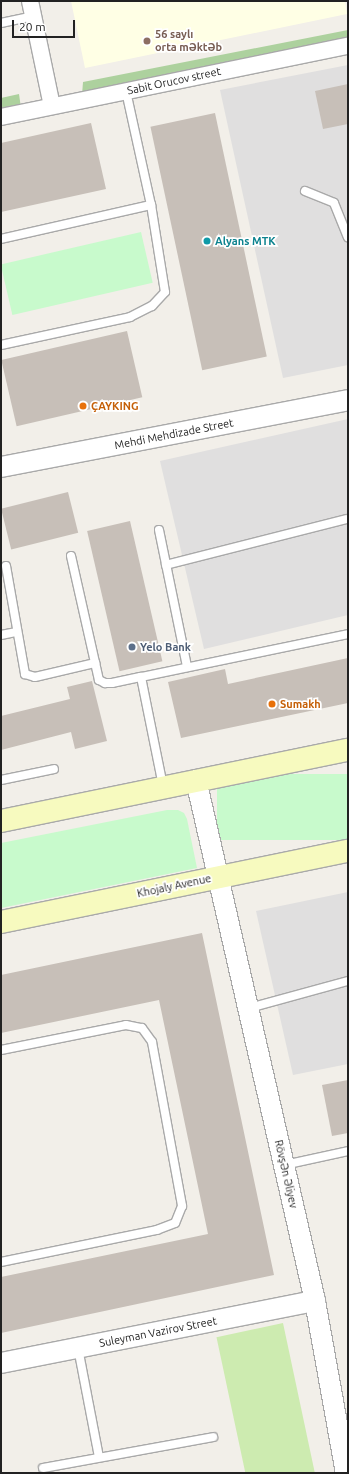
<!DOCTYPE html>
<html>
<head>
<meta charset="utf-8">
<style>
  body { margin:0 }
  #map { position:relative; width:349px; height:1474px; overflow:hidden; background:#f2efe9; font-family:Ubuntu,sans-serif }
  div>[style] { position:absolute }
  .residential>* { inset:0; background:#e0dfdf }
  .education>* { inset:0; background:#ffffe5 }
  .grass>* { inset:0; background:#cdebb0; transform-origin:0 0 }
  .forest>* { inset:0; background:#add19e }
  .park>* { inset:0; background:#c8facc; transform-origin:0 0 }
  .building>* { inset:0; background:#c7bfb8; transform-origin:0 0 }
  .roads { filter:drop-shadow(1px 0 #a9a9a9) drop-shadow(-1px 0 #a9a9a9) drop-shadow(0 1px #a9a9a9) drop-shadow(0 -1px #a9a9a9) }
  .service>* { height:8px; margin:-4px; padding:0 4px; transform-origin:4px; border-radius:4px; background:#fff }
  .minor>* { height:16px; margin:-8px; padding:0 8px; transform-origin:8px; border-radius:8px; background:#fff }
  .tertiary>* { height:20px; margin:-10px; padding:0 10px; transform-origin:10px; border-radius:10px; background:#fff }
  .secondary>* { height:22px; margin:-11px; padding:0 11px; transform-origin:11px; border-radius:11px; background:#f7fabf }
  .dots>* { width:11px; height:11px; translate:-50% -50%; box-sizing:border-box; border:2px solid #fff; border-radius:50% }
  span { translate:-50% -50%; white-space:nowrap; text-align:center; line-height:1.15; -webkit-text-stroke:3.5px #fff; paint-order:stroke }
  .education-label { font-size:11px; color:#785e54; font-weight:700 }
  .left { translate:0 -50%; text-align:left }
  .street-label { font-size:11px; color:#222 }
  .culture-label { font-size:11px; color:#0d838f; font-weight:700 }
  .food-label { font-size:11px; color:#c56008; font-weight:700 }
  .service-label { font-size:11px; color:#4e5e75; font-weight:700 }
  .frame { position:absolute; inset:0; border:2px solid #222; pointer-events:none }
  .scale { position:absolute; left:12px; top:20px; width:63px; height:18px; box-sizing:border-box; border:2px solid #222; border-top:0; padding-left:5px; font-size:12px; line-height:14px; white-space:nowrap; color:#222; -webkit-text-stroke:3px #fff; paint-order:stroke }
</style>
</head>
<body>
<div id="map">
  <div class="residential">
    <div style="clip-path:polygon(348px 65px,348px 365px,283px 378px,220px 90px)"></div>
    <div style="clip-path:polygon(348px 419px,348px 615px,204px 649px,160px 461px)"></div>
    <div style="clip-path:polygon(348px 892px,348px 1064px,293px 1075px,256px 911px)"></div>
  </div>
  <div class="education">
    <div style="clip-path:polygon(71px 1px,345px 1px,347px 14px,85px 68px)"></div>
  </div>
  <div class="grass">
    <div style="left:283px;top:1323px;width:153px;height:68px;rotate:78deg"></div>
  </div>
  <div class="forest">
    <div style="clip-path:polygon(348px 30px,348px 41px,82px 95px,83px 82px)"></div>
    <div style="clip-path:polygon(19px 94px,21px 108px,1px 113px,1px 98px)"></div>
  </div>
  <div class="park">
    <div style="left:141px;top:232px;width:52px;height:144px;rotate:77deg"></div>
    <div style="left:348px;top:774px;width:66px;height:131px;rotate:90deg"></div>
    <div style="clip-path:polygon(167px 810px,178px 810px,184px 813px,187px 819px,197px 868px,1px 908px,1px 843px)"></div>
  </div>
  <div class="building">
    <div style="clip-path:polygon(348px 84px,348px 124px,323px 129px,315px 91px)"></div>
    <div style="left:215px;top:113px;width:249px;height:66px;rotate:78deg"></div>
    <div style="clip-path:polygon(91px 123px,106px 189px,1px 212px,1px 143px)"></div>
    <div style="left:127px;top:331px;width:68px;height:129px;rotate:77deg"></div>
    <div style="left:68px;top:492px;width:42px;height:69px;rotate:76deg"></div>
    <div style="left:130px;top:521px;width:144px;height:44px;rotate:77deg"></div>
    <div style="clip-path:polygon(348px 658px,348px 703px,181px 738px,168px 682px,225px 669px,228px 684px)"></div>
    <div style="clip-path:polygon(92px 681px,107px 741px,75px 749px,71px 732px,1px 750px,1px 716px,70px 699px,67px 687px)"></div>
    <div style="clip-path:polygon(202px 933px,274px 1275px,1px 1333px,1px 1277px,208px 1234px,159px 1000px,1px 1033px,1px 975px)"></div>
    <div style="clip-path:polygon(348px 1080px,348px 1133px,332px 1136px,322px 1085px)"></div>
  </div>
  <div class="roads">
    <div class="service">
      <div style="left:1px;top:23px;width:34px;rotate:-12deg"></div>
      <div style="left:305px;top:191px;width:31px;rotate:22deg"></div>
      <div style="left:334px;top:203px;width:37px;rotate:68deg"></div>
      <div style="left:1px;top:239px;width:154px;rotate:-12.8deg"></div>
      <div style="left:1px;top:345px;width:132px;rotate:-12.2deg"></div>
      <div style="left:130px;top:317px;width:25px;rotate:-27deg"></div>
      <div style="left:152px;top:306px;width:19px;rotate:-47deg"></div>
      <div style="left:165px;top:292px;width:88px;rotate:-99.1deg"></div>
      <div style="left:151px;top:205px;width:117px;rotate:-102.4deg"></div>
      <div style="left:159px;top:530px;width:140px;rotate:78.4deg"></div>
      <div style="left:71px;top:556px;width:127px;rotate:77.3deg"></div>
      <div style="left:99px;top:680px;width:7px;rotate:27deg"></div>
      <div style="left:105px;top:683px;width:7px"></div>
      <div style="left:112px;top:683px;width:30px;rotate:-12deg"></div>
      <div style="left:141px;top:677px;width:111px;rotate:78.6deg"></div>
      <div style="left:166px;top:565px;width:186px;rotate:-14.3deg"></div>
      <div style="left:6px;top:566px;width:110px;rotate:80deg"></div>
      <div style="left:25px;top:674px;width:10px;rotate:17deg"></div>
      <div style="left:35px;top:677px;width:62px;rotate:-13.1deg"></div>
      <div style="left:1px;top:635px;width:16px;rotate:-11deg"></div>
      <div style="left:141px;top:677px;width:211px;rotate:-11.7deg"></div>
      <div style="left:1px;top:780px;width:54px;rotate:-11.7deg"></div>
      <div style="left:249px;top:1008px;width:103px;rotate:-15.3deg"></div>
      <div style="left:1px;top:1050px;width:127px;rotate:-11.3deg"></div>
      <div style="left:126px;top:1025px;width:16px;rotate:11deg"></div>
      <div style="left:142px;top:1028px;width:17px;rotate:54deg"></div>
      <div style="left:152px;top:1042px;width:167px;rotate:79.6deg"></div>
      <div style="left:182px;top:1206px;width:18px;rotate:112deg"></div>
      <div style="left:175px;top:1223px;width:19px;rotate:159deg"></div>
      <div style="left:157px;top:1230px;width:159px;rotate:168.4deg"></div>
      <div style="left:284px;top:1165px;width:66px;rotate:-12.3deg"></div>
      <div style="left:78px;top:1348px;width:111px;rotate:79.1deg"></div>
      <div style="left:43px;top:1468px;width:173px;rotate:-10.3deg"></div>
    </div>
    <div class="minor">
      <div style="left:30px;top:1px;width:107px;rotate:78.2deg"></div>
      <div style="left:1px;top:117px;width:354px;rotate:-11.6deg"></div>
    </div>
    <div class="tertiary">
      <div style="left:1px;top:467px;width:353px;rotate:-10.9deg"></div>
      <div style="left:196px;top:780px;width:534px;rotate:77.13deg"></div>
      <div style="left:315px;top:1301px;width:175px;rotate:79.8deg"></div>
      <div style="left:1px;top:1363px;width:320px;rotate:-11.2deg"></div>
    </div>
    <div class="secondary">
      <div style="left:1px;top:821px;width:354px;rotate:-11.6deg"></div>
      <div style="left:1px;top:922px;width:354px;rotate:-11.6deg"></div>
    </div>
  </div>
  <div class="dots">
    <div style="left:147px;top:41px;background:#8d6e63"></div>
    <div style="left:207px;top:241px;background:#0f9aa8"></div>
    <div style="left:83px;top:406px;background:#e8710a"></div>
    <div style="left:132px;top:647px;background:#5c6f8a"></div>
    <div style="left:272px;top:704px;background:#e8710a"></div>
  </div>
  <div class="education-label">
    <span class="left" style="left:155px;top:41px">56 saylı<br>orta məktəb</span>
  </div>
  <div class="street-label">
    <span style="left:174px;top:81px;rotate:-12deg">Sabit Orucov street</span>
    <span style="left:174px;top:434px;rotate:-11deg">Mehdi Mehdizade Street</span>
    <span style="left:174px;top:886px;rotate:-12deg">Khojaly Avenue</span>
    <span style="left:286px;top:1174px;rotate:77deg">Rövşən Əliyev</span>
    <span style="left:158px;top:1332px;rotate:-11deg">Suleyman Vazirov Street</span>
  </div>
  <div class="culture-label">
    <span class="left" style="left:215px;top:241px">Alyans MTK</span>
  </div>
  <div class="food-label">
    <span class="left" style="left:91px;top:406px">ÇAYKING</span>
    <span class="left" style="left:280px;top:704px">Sumakh</span>
  </div>
  <div class="service-label">
    <span class="left" style="left:140px;top:647px">Yelo Bank</span>
  </div>
  <div class="frame"></div>
  <div class="scale">20 m</div>
</div>
</body>
</html>
